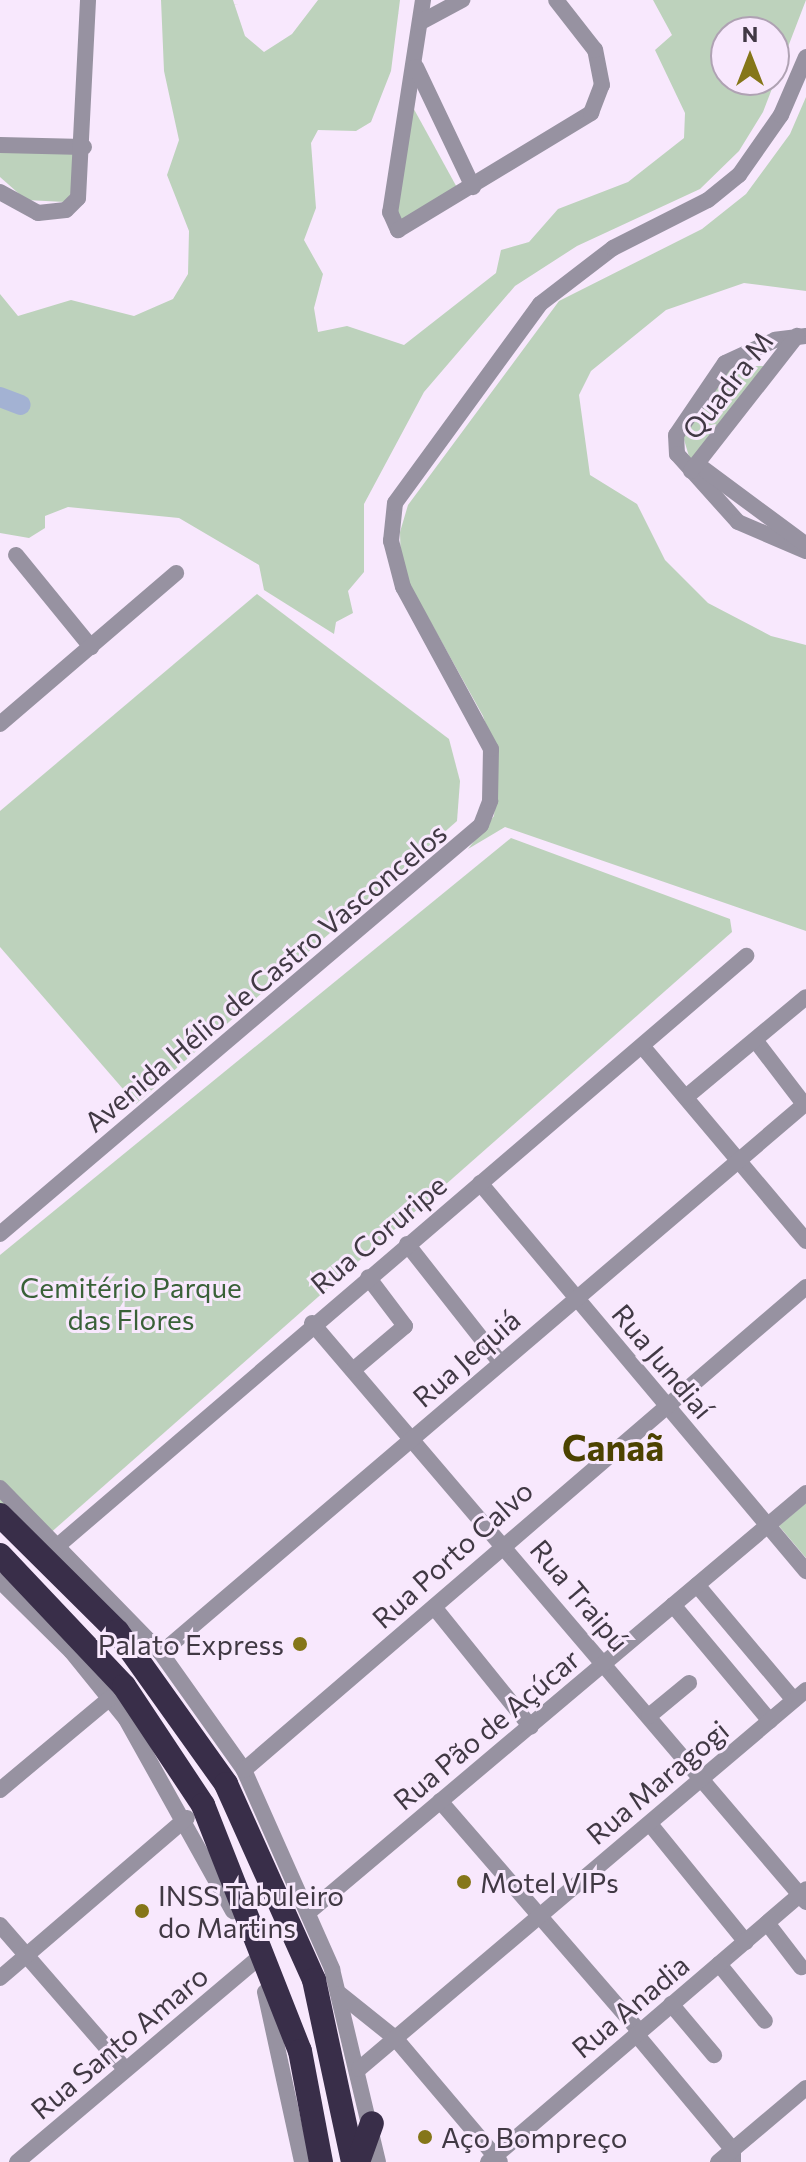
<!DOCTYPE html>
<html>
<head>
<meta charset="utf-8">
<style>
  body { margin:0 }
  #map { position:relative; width:806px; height:2162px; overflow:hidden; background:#f8e8fd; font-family:Commissioner,sans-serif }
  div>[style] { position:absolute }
  .green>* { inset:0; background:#bdd2bc }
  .river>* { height:20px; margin:-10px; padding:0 10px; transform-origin:10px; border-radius:10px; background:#a3b2d3 }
  .minor>* { height:16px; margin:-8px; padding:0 8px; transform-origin:8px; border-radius:8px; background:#9792a1 }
  .highway>* { height:24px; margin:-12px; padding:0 12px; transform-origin:12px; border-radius:12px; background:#392e49 }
  .dots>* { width:22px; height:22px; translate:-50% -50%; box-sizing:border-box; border:4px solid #f8e8fd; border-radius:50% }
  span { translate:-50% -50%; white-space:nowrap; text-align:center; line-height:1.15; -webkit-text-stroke:6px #f8e8fd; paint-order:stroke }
  .street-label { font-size:28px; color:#413944 }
  .park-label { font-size:28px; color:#396138 }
  .poi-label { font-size:28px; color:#413944 }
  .right { translate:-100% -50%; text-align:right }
  .left { translate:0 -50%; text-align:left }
  .district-label { font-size:36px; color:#4c4200; font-weight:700 }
  .north { position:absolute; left:710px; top:16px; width:80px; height:80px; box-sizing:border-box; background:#f8e8fd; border:2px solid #afa2b3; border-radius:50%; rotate:0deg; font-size:22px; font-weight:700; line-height:32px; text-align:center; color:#413944 }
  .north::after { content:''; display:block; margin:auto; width:28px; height:36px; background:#857619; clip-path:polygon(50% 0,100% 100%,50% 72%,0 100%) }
</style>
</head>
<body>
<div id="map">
  <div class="green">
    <div style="clip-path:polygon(evenodd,161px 0,233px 0,245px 36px,264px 52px,292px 34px,318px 0,400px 0,391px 71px,371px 122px,356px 131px,318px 130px,311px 143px,316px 208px,304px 240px,323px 274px,314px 308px,318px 332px,347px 326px,404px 345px,496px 273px,501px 250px,529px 242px,558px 209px,628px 182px,684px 138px,685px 113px,655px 50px,672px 35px,653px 0,806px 0,763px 112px,739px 151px,700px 189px,577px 246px,515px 286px,424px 392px,364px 504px,364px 572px,348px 591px,353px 613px,336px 622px,334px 634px,264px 590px,259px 565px,179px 518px,68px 507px,45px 516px,45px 528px,29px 538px,0 533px,0 294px,18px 316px,71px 300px,134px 316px,173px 299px,188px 274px,189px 231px,167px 175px,179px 140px,164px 71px,161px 0,726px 32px,774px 32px,774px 80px,726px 80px,726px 32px)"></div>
    <div style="clip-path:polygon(806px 97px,806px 291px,744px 283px,666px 310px,591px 371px,579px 395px,590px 475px,637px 504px,665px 560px,708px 603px,771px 636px,806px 645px,806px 931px,505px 827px,468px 849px,494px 816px,498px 762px,483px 716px,401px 569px,400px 532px,408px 505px,559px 301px,702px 229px,746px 194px,790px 134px)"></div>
    <div style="clip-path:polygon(410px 102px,460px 193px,395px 227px)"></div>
    <div style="clip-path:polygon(0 150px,79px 152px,78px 183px,65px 202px,26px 200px,0 177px)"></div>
    <div style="clip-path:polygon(740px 366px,769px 366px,691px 463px,682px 433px,727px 370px)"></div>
    <div style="clip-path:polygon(257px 594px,449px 739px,460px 781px,457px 821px,136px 1104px,0 947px,0 811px)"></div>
    <div style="clip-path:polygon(511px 838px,730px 919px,732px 932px,39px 1543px,0 1512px,0 1255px)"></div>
    <div style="clip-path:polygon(806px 1503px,806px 1558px,779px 1526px)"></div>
  </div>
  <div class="river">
    <div style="left:0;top:397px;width:22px;rotate:21deg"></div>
  </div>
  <div class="minor">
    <div style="left:423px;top:0;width:215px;rotate:98.8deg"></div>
    <div style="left:390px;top:212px;width:20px;rotate:66deg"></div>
    <div style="left:398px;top:230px;width:226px;rotate:-31.2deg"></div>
    <div style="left:591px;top:113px;width:30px;rotate:-69deg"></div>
    <div style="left:602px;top:85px;width:36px;rotate:-101deg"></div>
    <div style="left:595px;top:50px;width:63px;rotate:-128deg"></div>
    <div style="left:421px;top:22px;width:47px;rotate:-28.2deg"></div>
    <div style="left:416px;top:67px;width:133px;rotate:64.6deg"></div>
    <div style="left:0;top:145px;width:84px;rotate:1.4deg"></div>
    <div style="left:0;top:192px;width:43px;rotate:28.9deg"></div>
    <div style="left:38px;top:213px;width:28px;rotate:-6deg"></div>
    <div style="left:66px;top:210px;width:17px;rotate:-45deg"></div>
    <div style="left:78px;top:198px;width:198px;rotate:-87.1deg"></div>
    <div style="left:806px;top:336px;width:31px;rotate:173deg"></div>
    <div style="left:775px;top:340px;width:55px;rotate:155.3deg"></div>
    <div style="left:725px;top:363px;width:87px;rotate:124.2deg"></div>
    <div style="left:676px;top:435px;width:19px;rotate:87deg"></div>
    <div style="left:677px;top:454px;width:91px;rotate:48.1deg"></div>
    <div style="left:738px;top:522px;width:74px;rotate:23.1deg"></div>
    <div style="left:701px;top:467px;width:129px;rotate:36.5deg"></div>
    <div style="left:691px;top:471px;width:172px;rotate:-51.9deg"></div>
    <div style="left:16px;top:555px;width:119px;rotate:50.8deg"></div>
    <div style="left:0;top:724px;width:232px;rotate:-40.6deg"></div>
    <div style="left:755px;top:1040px;width:81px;rotate:52.6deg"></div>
    <div style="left:642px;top:1046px;width:255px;rotate:49.9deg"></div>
    <div style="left:686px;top:1097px;width:156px;rotate:-39.8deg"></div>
    <div style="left:480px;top:1183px;width:507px;rotate:49.96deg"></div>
    <div style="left:0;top:1234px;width:631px;rotate:-40.37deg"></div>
    <div style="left:481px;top:825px;width:26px;rotate:-69deg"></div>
    <div style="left:490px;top:801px;width:52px;rotate:-88.9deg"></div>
    <div style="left:491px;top:749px;width:184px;rotate:-118.5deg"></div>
    <div style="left:403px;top:587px;width:48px;rotate:-104.6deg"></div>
    <div style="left:391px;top:541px;width:38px;rotate:-84deg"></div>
    <div style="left:395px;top:503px;width:246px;rotate:-53.9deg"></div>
    <div style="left:540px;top:304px;width:92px;rotate:-37.5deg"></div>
    <div style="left:613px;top:248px;width:106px;rotate:-26.8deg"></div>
    <div style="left:708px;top:200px;width:40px;rotate:-39deg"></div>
    <div style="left:739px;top:175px;width:73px;rotate:-55deg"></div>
    <div style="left:781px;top:115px;width:63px;rotate:-66.7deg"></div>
    <div style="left:407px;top:1244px;width:150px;rotate:51.8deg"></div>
    <div style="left:312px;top:1323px;width:761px;rotate:49.53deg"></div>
    <div style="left:353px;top:1370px;width:68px;rotate:-40.2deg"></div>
    <div style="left:405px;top:1326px;width:61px;rotate:-127.1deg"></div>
    <div style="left:0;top:1488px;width:231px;rotate:45.7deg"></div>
    <div style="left:161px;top:1653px;width:143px;rotate:54.6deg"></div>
    <div style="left:244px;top:1770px;width:218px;rotate:66.1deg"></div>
    <div style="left:332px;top:1969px;width:198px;rotate:76.6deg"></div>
    <div style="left:47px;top:1555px;width:921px;rotate:-40.59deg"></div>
    <div style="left:0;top:1581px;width:100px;rotate:44.6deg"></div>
    <div style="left:71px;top:1651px;width:87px;rotate:51deg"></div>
    <div style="left:126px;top:1719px;width:220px;rotate:60.9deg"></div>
    <div style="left:697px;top:1585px;width:150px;rotate:49.9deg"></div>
    <div style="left:673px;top:1605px;width:151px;rotate:50.1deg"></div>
    <div style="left:434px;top:1607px;width:154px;rotate:51.1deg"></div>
    <div style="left:161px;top:1653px;width:848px;rotate:-40.45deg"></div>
    <div style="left:649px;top:1716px;width:52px;rotate:-39.5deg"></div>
    <div style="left:244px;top:1770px;width:741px;rotate:-40.68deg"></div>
    <div style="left:0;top:1790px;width:143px;rotate:-39.9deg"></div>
    <div style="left:440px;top:1801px;width:304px;rotate:49.1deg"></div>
    <div style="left:650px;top:1824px;width:152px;rotate:50.9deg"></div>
    <div style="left:309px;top:1912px;width:650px;rotate:-40.13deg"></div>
    <div style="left:767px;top:1923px;width:56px;rotate:52.3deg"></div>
    <div style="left:0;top:1925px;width:191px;rotate:49deg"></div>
    <div style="left:719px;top:1964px;width:73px;rotate:51.1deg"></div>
    <div style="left:0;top:1978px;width:246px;rotate:-40.6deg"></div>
    <div style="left:265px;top:1992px;width:174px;rotate:77.7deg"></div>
    <div style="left:340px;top:1994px;width:70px;rotate:38.7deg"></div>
    <div style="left:395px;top:2038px;width:162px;rotate:49.7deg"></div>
    <div style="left:671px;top:2004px;width:67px;rotate:49.9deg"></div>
    <div style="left:636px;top:2034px;width:151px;rotate:50.1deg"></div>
    <div style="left:733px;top:2150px;width:12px;rotate:90deg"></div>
    <div style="left:359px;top:2069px;width:586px;rotate:-40.29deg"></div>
    <div style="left:17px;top:2162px;width:310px;rotate:-40.2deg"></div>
    <div style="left:488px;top:2162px;width:419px;rotate:-40.6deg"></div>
    <div style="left:718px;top:2162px;width:115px;rotate:-40.1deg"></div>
  </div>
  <div class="highway">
    <div style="left:0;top:1515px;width:165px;rotate:44.8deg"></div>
    <div style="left:117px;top:1631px;width:188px;rotate:54.5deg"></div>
    <div style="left:226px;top:1784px;width:215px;rotate:65.8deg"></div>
    <div style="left:314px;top:1980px;width:186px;rotate:77.9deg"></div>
    <div style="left:0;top:1555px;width:180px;rotate:46.6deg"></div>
    <div style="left:124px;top:1686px;width:143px;rotate:56.4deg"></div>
    <div style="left:203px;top:1805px;width:264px;rotate:68.5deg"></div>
    <div style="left:300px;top:2051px;width:113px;rotate:79.3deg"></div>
    <div style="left:358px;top:2162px;width:41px;rotate:-70.3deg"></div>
  </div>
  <div class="dots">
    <div style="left:300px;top:1644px;background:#857619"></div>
    <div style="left:464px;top:1882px;background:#857619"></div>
    <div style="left:142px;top:1911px;background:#857619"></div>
    <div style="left:425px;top:2137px;background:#857619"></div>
  </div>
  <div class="street-label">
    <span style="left:727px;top:385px;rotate:-52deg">Quadra M</span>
    <span style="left:265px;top:977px;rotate:-40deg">Avenida Hélio de Castro Vasconcelos</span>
    <span style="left:378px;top:1234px;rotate:-40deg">Rua Coruripe</span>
    <span style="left:466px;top:1358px;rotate:-41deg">Rua Jequiá</span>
    <span style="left:663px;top:1361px;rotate:50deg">Rua Jundiaí</span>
    <span style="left:452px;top:1554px;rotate:-42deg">Rua Porto Calvo</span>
    <span style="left:580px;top:1595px;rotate:50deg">Rua Traipú</span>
    <span style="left:486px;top:1729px;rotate:-40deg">Rua Pão de Açúcar</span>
    <span style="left:657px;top:1782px;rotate:-40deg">Rua Maragogi</span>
    <span style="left:630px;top:2006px;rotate:-40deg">Rua Anadia</span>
    <span style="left:119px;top:2042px;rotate:-40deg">Rua Santo Amaro</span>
  </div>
  <div class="park-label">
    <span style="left:131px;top:1303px">Cemitério Parque<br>das Flores</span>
  </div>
  <div class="poi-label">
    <span class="right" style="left:284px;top:1644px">Palato Express</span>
    <span class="left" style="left:480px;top:1882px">Motel VIPs</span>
    <span class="left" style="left:158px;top:1911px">INSS Tabuleiro<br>do Martins</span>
    <span class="left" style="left:441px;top:2137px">Aço Bompreço</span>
  </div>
  <div class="district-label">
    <span style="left:613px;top:1447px">Canaã</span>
  </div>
  <div class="north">N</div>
</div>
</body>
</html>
